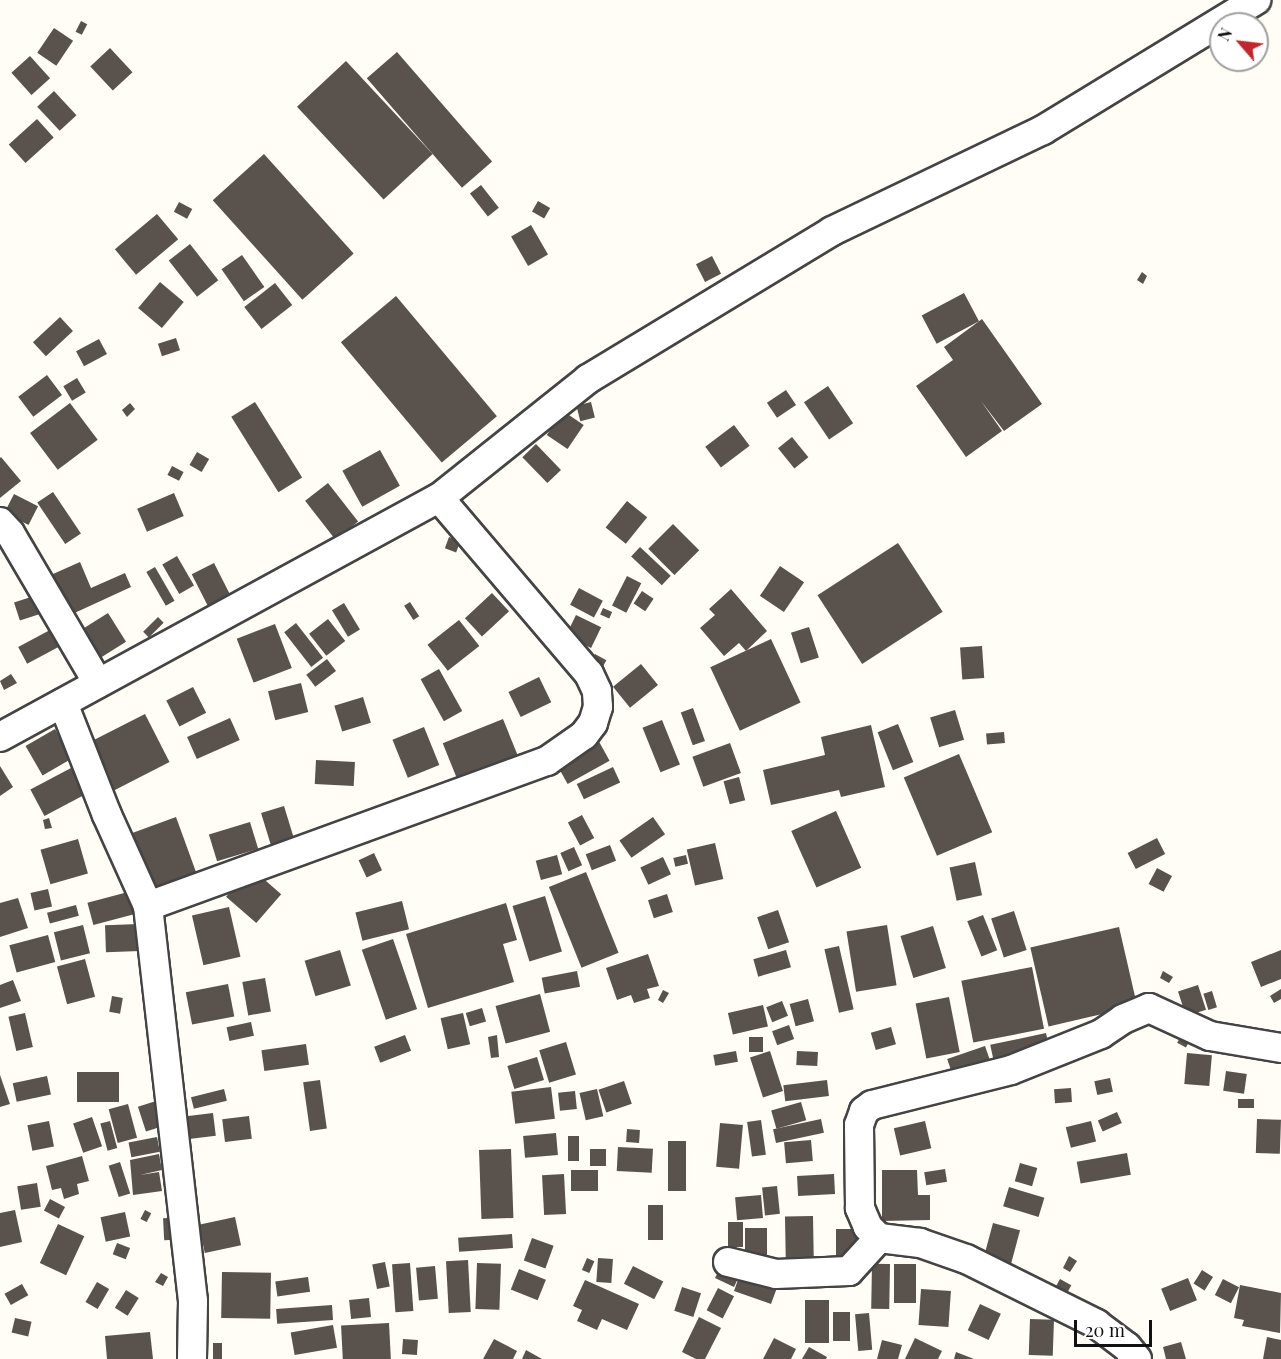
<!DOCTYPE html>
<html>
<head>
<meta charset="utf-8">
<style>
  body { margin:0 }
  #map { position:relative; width:1281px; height:1359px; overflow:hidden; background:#fffdf5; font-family:"Playfair Display",serif }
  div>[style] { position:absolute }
  .building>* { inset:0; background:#5a524d; transform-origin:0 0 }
  .roads { filter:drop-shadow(2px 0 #444) drop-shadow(-2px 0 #444) drop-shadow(0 2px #444) drop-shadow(0 -2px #444) }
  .street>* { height:28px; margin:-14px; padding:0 14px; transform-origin:14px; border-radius:14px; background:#fff }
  span { translate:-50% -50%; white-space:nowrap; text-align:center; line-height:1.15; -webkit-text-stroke:6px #fff; paint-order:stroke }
  .north { position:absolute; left:1209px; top:12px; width:60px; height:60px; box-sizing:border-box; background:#fff; border:2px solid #a0a0a0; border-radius:50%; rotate:298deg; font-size:16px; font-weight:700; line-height:24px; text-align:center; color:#111 }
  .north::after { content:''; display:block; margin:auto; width:21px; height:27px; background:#c4262e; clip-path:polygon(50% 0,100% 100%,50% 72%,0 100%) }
  .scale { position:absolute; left:1074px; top:1320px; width:78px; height:27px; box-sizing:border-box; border:3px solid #111; border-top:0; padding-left:8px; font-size:18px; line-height:21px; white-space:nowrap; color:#111; -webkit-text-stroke:4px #fff; paint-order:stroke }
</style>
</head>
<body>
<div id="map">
  <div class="building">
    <div style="left:81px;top:21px;width:7px;height:12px;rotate:27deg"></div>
    <div style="left:54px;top:28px;width:23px;height:30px;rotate:34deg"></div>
    <div style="left:110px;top:48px;width:33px;height:27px;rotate:47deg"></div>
    <div style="left:397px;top:52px;width:145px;height:40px;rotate:49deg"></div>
    <div style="left:30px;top:56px;width:30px;height:25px;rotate:48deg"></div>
    <div style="left:346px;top:61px;width:127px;height:67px;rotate:47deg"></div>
    <div style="left:54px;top:91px;width:33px;height:23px;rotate:47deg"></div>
    <div style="left:37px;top:119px;width:25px;height:38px;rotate:48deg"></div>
    <div style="left:264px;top:154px;width:134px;height:69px;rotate:48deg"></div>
    <div style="left:481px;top:185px;width:29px;height:14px;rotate:52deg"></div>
    <div style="left:538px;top:201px;width:14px;height:12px;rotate:30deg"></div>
    <div style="left:179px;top:202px;width:15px;height:11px;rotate:28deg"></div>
    <div style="left:157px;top:214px;width:33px;height:55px;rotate:50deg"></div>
    <div style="left:531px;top:225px;width:34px;height:23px;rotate:60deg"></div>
    <div style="left:190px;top:244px;width:46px;height:27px;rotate:52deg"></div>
    <div style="left:242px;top:255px;width:39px;height:25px;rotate:55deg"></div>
    <div style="left:712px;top:256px;width:20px;height:18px;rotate:63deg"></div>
    <div style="clip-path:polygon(1142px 272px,1147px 276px,1143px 284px,1137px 280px)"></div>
    <div style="left:160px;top:282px;width:31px;height:34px;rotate:40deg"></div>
    <div style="left:275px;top:283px;width:28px;height:39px;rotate:52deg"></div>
    <div style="left:964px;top:293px;width:32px;height:48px;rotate:62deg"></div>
    <div style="left:396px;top:296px;width:157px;height:72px;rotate:50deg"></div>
    <div style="left:60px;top:317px;width:19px;height:37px;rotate:47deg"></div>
    <div style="clip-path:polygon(982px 319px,1042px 404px,1004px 431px,981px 401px,1002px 431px,966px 457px,916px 386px,953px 360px,944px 347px)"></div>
    <div style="left:176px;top:338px;width:13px;height:19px;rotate:72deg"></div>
    <div style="left:99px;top:339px;width:17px;height:26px;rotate:62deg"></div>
    <div style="left:47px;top:375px;width:25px;height:36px;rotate:53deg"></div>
    <div style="left:77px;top:378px;width:17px;height:16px;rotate:59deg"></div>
    <div style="left:828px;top:386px;width:45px;height:29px;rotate:56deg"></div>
    <div style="left:786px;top:390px;width:18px;height:23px;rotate:56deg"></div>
    <div style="left:255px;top:402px;width:89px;height:28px;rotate:58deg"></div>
    <div style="left:591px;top:402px;width:16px;height:15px;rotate:76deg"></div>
    <div style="left:70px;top:403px;width:46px;height:50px;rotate:53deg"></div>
    <div style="clip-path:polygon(130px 403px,135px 409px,127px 417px,122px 410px)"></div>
    <div style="left:563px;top:411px;width:25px;height:29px;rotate:34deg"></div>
    <div style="left:734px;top:425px;width:26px;height:36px;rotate:53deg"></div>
    <div style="left:792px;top:437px;width:26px;height:18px;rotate:51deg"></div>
    <div style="left:536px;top:444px;width:36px;height:19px;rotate:46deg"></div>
    <div style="left:380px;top:450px;width:41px;height:43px;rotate:61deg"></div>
    <div style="left:197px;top:452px;width:14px;height:15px;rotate:30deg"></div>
    <div style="clip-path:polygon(1px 457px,21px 481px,0 498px,0 458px)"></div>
    <div style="left:172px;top:466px;width:13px;height:10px;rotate:27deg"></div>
    <div style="left:328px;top:483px;width:49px;height:29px;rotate:52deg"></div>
    <div style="left:53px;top:492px;width:50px;height:19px;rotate:56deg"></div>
    <div style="left:174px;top:493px;width:25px;height:40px;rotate:67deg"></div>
    <div style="left:14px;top:494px;width:27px;height:21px;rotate:27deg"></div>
    <div style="left:627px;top:501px;width:26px;height:34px;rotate:39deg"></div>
    <div style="left:673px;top:524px;width:37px;height:35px;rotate:45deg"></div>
    <div style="left:449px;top:537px;width:12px;height:12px;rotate:20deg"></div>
    <div style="left:898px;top:543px;width:82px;height:96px;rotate:57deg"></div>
    <div style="left:640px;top:547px;width:42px;height:13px;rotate:43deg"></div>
    <div style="left:177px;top:556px;width:34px;height:17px;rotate:60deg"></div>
    <div style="clip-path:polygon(80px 562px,91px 588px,125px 573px,131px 587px,68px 616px,53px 574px)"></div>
    <div style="left:214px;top:563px;width:35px;height:25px;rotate:63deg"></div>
    <div style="left:780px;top:566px;width:29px;height:36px;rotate:34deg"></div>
    <div style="left:155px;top:567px;width:39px;height:10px;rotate:60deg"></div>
    <div style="left:627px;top:576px;width:16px;height:33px;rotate:27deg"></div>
    <div style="left:579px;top:588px;width:27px;height:19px;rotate:28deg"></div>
    <div style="clip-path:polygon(731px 589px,767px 631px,746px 651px,739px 643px,724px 656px,700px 628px,715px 615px,709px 609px)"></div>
    <div style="left:642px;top:591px;width:14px;height:15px;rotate:34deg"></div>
    <div style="left:492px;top:593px;width:25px;height:37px;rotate:47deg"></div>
    <div style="left:34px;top:596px;width:19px;height:21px;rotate:72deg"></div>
    <div style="left:410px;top:602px;width:17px;height:7px;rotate:57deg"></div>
    <div style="left:344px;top:603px;width:31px;height:14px;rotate:59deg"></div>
    <div style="left:603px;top:608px;width:10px;height:7px;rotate:24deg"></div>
    <div style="left:108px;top:613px;width:34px;height:30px;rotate:58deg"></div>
    <div style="left:576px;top:615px;width:28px;height:23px;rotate:26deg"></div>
    <div style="left:158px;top:617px;width:8px;height:21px;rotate:45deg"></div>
    <div style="left:328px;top:619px;width:28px;height:24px;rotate:52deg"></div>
    <div style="left:459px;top:620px;width:33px;height:40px;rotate:52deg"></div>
    <div style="left:296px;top:623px;width:44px;height:15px;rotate:52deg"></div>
    <div style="left:275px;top:624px;width:47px;height:41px;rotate:69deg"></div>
    <div style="left:809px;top:627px;width:32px;height:19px;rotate:72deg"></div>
    <div style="left:50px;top:630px;width:19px;height:36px;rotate:62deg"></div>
    <div style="left:771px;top:639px;width:70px;height:67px;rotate:65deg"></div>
    <div style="left:982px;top:646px;width:32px;height:22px;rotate:86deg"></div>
    <div style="left:595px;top:654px;width:13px;height:11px;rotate:29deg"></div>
    <div style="left:327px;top:659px;width:15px;height:26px;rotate:53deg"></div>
    <div style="left:641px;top:664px;width:27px;height:36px;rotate:51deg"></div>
    <div style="left:439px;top:669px;width:48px;height:21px;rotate:61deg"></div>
    <div style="clip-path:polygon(11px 674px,17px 683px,4px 690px,0 681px)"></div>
    <div style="left:539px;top:677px;width:28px;height:34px;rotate:64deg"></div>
    <div style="left:301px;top:683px;width:30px;height:34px;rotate:76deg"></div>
    <div style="left:193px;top:687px;width:29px;height:30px;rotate:63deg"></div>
    <div style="left:363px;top:697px;width:27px;height:30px;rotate:73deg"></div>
    <div style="left:693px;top:708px;width:35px;height:13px;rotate:70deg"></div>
    <div style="left:955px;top:710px;width:31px;height:26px;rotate:73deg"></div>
    <div style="left:145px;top:714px;width:54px;height:64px;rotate:63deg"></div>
    <div style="left:230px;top:718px;width:24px;height:47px;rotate:66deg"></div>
    <div style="left:503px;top:719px;width:41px;height:65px;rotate:68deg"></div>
    <div style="left:662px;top:720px;width:48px;height:21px;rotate:68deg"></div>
    <div style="left:898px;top:724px;width:41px;height:22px;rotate:68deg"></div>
    <div style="clip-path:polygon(871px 725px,885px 787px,841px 797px,839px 790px,771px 805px,763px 770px,825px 755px,821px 737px)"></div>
    <div style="left:424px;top:727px;width:41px;height:34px;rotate:68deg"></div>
    <div style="left:55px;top:729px;width:34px;height:34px;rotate:60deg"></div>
    <div style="left:1004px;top:732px;width:11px;height:18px;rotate:85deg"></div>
    <div style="left:597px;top:738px;width:26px;height:48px;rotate:61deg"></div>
    <div style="left:730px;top:743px;width:32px;height:40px;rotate:70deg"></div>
    <div style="left:959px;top:754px;width:85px;height:60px;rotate:67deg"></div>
    <div style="left:316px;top:760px;width:39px;height:24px;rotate:3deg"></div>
    <div style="clip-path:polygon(0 766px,13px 787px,0 796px)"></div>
    <div style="left:613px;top:767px;width:17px;height:40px;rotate:65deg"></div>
    <div style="left:71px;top:768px;width:30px;height:46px;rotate:62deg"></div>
    <div style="left:739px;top:777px;width:24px;height:16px;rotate:75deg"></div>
    <div style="left:284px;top:806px;width:38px;height:24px;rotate:73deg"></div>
    <div style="left:836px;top:811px;width:62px;height:49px;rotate:66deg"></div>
    <div style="left:582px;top:815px;width:26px;height:16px;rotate:62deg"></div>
    <div style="left:176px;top:817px;width:59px;height:48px;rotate:70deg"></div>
    <div style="left:653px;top:817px;width:21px;height:41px;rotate:55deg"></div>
    <div style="clip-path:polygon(49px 818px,52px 828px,45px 829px,43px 820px)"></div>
    <div style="left:250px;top:822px;width:28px;height:43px;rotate:73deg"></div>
    <div style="left:1157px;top:838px;width:18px;height:33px;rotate:63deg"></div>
    <div style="left:78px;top:839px;width:36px;height:39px;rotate:74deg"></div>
    <div style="left:715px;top:843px;width:37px;height:29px;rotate:77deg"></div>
    <div style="left:610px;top:845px;width:17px;height:26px;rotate:69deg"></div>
    <div style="left:574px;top:847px;width:20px;height:15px;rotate:66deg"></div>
    <div style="left:374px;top:853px;width:19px;height:17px;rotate:65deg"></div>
    <div style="left:557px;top:855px;width:20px;height:22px;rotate:75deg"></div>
    <div style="left:686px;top:855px;width:9px;height:13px;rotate:77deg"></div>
    <div style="left:663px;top:857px;width:19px;height:25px;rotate:65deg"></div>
    <div style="left:975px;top:862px;width:34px;height:26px;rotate:78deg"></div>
    <div style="left:251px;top:868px;width:40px;height:38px;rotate:41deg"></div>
    <div style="left:1157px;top:868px;width:17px;height:18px;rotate:28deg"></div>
    <div style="left:586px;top:872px;width:87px;height:40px;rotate:68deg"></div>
    <div style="left:48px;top:889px;width:18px;height:18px;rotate:77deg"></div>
    <div style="left:128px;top:892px;width:23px;height:42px;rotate:75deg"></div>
    <div style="left:667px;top:894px;width:19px;height:20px;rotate:72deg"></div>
    <div style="left:545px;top:896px;width:58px;height:34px;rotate:73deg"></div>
    <div style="clip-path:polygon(18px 898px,28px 928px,0 937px,0 903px)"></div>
    <div style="left:402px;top:901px;width:29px;height:48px;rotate:76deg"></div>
    <div style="clip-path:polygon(506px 903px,517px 940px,503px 944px,514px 982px,428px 1008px,406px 934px)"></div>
    <div style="left:76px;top:905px;width:11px;height:30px;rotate:75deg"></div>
    <div style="left:229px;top:907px;width:51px;height:38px;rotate:77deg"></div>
    <div style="left:778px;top:910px;width:34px;height:22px;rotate:71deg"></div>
    <div style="left:1014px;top:911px;width:41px;height:24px;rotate:72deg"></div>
    <div style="left:983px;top:915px;width:38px;height:17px;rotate:68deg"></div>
    <div style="left:139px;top:924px;width:27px;height:34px;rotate:88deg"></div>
    <div style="left:83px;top:925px;width:29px;height:30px;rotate:76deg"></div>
    <div style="left:887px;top:925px;width:61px;height:41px;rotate:81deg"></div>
    <div style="left:933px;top:926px;width:44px;height:34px;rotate:73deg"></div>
    <div style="left:1119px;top:927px;width:81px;height:91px;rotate:77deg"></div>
    <div style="left:48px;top:935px;width:28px;height:40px;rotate:75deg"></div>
    <div style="left:393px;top:939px;width:74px;height:33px;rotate:71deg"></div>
    <div style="left:839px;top:946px;width:65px;height:15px;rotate:77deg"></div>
    <div style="left:340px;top:950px;width:37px;height:37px;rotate:73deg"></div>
    <div style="left:786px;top:950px;width:18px;height:34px;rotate:74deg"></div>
    <div style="clip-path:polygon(1281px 950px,1281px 979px,1261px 987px,1251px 962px)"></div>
    <div style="clip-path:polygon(648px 954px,659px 986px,647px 989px,650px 998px,634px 1003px,631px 995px,617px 1000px,606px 968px)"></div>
    <div style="left:85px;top:959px;width:39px;height:29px;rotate:75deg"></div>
    <div style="left:1032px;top:967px;width:63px;height:72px;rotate:79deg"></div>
    <div style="left:577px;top:971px;width:16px;height:36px;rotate:79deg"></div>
    <div style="clip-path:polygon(1163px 971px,1173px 977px,1169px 983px,1160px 978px)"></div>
    <div style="left:265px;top:978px;width:34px;height:23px;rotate:80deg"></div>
    <div style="clip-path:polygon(13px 980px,21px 1001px,0 1008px,0 985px)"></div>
    <div style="left:228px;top:984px;width:33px;height:43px;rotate:79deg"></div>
    <div style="left:1198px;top:985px;width:26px;height:21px;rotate:72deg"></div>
    <div style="clip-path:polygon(1281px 989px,1281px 999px,1274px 1003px,1270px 996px)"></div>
    <div style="clip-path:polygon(663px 990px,669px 993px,663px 1003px,658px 1000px)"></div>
    <div style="left:1212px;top:991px;width:17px;height:9px;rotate:73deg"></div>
    <div style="left:540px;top:994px;width:39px;height:46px;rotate:75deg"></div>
    <div style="left:112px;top:996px;width:11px;height:16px;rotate:10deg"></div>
    <div style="left:949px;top:997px;width:56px;height:34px;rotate:79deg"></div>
    <div style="left:808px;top:999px;width:23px;height:19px;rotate:75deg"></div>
    <div style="left:782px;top:1001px;width:16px;height:17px;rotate:68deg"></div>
    <div style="left:763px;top:1005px;width:22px;height:36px;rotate:77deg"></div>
    <div style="left:482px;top:1008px;width:14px;height:17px;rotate:73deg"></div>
    <div style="left:25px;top:1013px;width:35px;height:17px;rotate:77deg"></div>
    <div style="left:463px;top:1013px;width:32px;height:23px;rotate:77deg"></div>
    <div style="left:251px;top:1022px;width:14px;height:25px;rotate:78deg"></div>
    <div style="left:789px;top:1025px;width:15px;height:18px;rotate:70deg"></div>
    <div style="left:891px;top:1027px;width:18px;height:21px;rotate:74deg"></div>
    <div style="left:1046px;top:1033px;width:14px;height:57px;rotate:78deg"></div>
    <div style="left:1182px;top:1034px;width:10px;height:10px;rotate:29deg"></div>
    <div style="left:405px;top:1035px;width:17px;height:33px;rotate:69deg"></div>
    <div style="clip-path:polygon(497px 1035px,499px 1057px,491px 1058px,488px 1037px)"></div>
    <div style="left:749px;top:1037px;width:14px;height:15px"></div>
    <div style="left:566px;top:1042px;width:34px;height:28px;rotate:73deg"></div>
    <div style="left:306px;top:1044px;width:21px;height:45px;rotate:82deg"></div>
    <div style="left:985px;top:1046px;width:18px;height:40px;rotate:71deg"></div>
    <div style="left:736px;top:1051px;width:11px;height:23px;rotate:80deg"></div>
    <div style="left:770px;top:1051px;width:42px;height:21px;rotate:72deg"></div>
    <div style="left:797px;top:1051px;width:21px;height:14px;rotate:3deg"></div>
    <div style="left:1187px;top:1053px;width:25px;height:31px;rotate:5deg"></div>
    <div style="left:537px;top:1057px;width:24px;height:31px;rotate:73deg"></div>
    <div style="left:1226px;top:1071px;width:21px;height:20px;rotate:8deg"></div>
    <div style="left:77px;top:1072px;width:42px;height:30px"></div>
    <div style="clip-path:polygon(0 1075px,10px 1104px,0 1107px)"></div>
    <div style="left:47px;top:1076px;width:19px;height:35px;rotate:78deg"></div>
    <div style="left:1110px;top:1078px;width:14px;height:16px;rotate:78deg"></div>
    <div style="left:320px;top:1080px;width:49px;height:17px;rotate:82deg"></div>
    <div style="left:827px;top:1080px;width:16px;height:44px;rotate:83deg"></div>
    <div style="left:624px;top:1081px;width:24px;height:27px;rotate:71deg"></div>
    <div style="left:551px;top:1087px;width:32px;height:40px;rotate:83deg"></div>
    <div style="left:1071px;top:1088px;width:14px;height:17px;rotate:86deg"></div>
    <div style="left:224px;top:1089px;width:12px;height:34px;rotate:76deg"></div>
    <div style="left:597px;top:1089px;width:28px;height:18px;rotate:77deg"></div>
    <div style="left:575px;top:1091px;width:18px;height:17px;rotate:84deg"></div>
    <div style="left:1238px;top:1099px;width:16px;height:9px"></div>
    <div style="left:156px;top:1101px;width:26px;height:19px;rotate:72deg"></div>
    <div style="left:801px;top:1102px;width:19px;height:31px;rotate:74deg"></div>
    <div style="left:128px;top:1104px;width:35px;height:20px;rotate:75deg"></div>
    <div style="left:1117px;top:1112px;width:12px;height:21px;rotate:66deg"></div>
    <div style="left:213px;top:1113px;width:23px;height:29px;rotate:83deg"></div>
    <div style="left:249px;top:1116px;width:23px;height:27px;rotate:83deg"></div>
    <div style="left:92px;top:1117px;width:31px;height:20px;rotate:71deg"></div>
    <div style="left:821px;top:1119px;width:14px;height:49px;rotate:78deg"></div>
    <div style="left:1257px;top:1119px;width:24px;height:34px;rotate:2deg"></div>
    <div style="left:761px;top:1120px;width:35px;height:14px;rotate:82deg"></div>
    <div style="left:49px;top:1121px;width:26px;height:22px;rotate:79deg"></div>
    <div style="left:110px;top:1121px;width:28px;height:10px;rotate:75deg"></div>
    <div style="left:925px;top:1121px;width:28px;height:32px;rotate:77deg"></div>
    <div style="left:1091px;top:1121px;width:21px;height:26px;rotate:76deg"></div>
    <div style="left:720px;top:1123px;width:23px;height:44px;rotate:5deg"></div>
    <div style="left:627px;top:1129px;width:13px;height:13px;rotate:4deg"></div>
    <div style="left:556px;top:1133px;width:22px;height:33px;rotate:85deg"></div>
    <div style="left:568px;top:1136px;width:11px;height:25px"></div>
    <div style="left:157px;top:1137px;width:15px;height:29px;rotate:79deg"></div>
    <div style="left:811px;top:1140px;width:21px;height:27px;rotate:85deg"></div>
    <div style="left:668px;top:1141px;width:18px;height:50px"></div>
    <div style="left:618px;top:1147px;width:35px;height:24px;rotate:3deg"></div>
    <div style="left:511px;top:1149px;width:69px;height:32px;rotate:88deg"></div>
    <div style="left:590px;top:1149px;width:16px;height:17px"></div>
    <div style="left:1127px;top:1153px;width:22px;height:51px;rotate:80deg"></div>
    <div style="clip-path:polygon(159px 1154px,162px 1170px,140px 1175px,159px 1172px,162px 1191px,133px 1195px,130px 1160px)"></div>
    <div style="clip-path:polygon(82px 1156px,89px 1181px,77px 1184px,79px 1194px,64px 1199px,61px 1188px,52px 1190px,46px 1166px)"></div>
    <div style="left:120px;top:1162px;width:33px;height:12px;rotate:72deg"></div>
    <div style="left:1020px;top:1163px;width:18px;height:19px;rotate:16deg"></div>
    <div style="left:945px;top:1169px;width:13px;height:21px;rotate:81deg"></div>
    <div style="left:598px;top:1170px;width:21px;height:27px;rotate:90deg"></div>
    <div style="clip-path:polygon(882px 1170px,917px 1170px,918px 1195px,930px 1195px,930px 1220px,882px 1221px)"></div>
    <div style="left:564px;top:1174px;width:40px;height:22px;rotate:87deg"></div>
    <div style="left:834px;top:1174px;width:20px;height:37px;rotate:87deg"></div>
    <div style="left:37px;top:1183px;width:24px;height:20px;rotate:81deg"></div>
    <div style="left:777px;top:1186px;width:28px;height:15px;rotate:84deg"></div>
    <div style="left:1009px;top:1187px;width:37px;height:20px;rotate:17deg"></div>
    <div style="left:761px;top:1195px;width:23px;height:26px;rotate:85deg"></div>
    <div style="left:50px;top:1199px;width:17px;height:13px;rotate:28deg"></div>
    <div style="left:648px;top:1205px;width:15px;height:35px"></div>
    <div style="clip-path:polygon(15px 1210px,22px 1242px,0 1247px,0 1213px)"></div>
    <div style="left:145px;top:1210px;width:7px;height:10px;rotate:27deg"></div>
    <div style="left:125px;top:1212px;width:25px;height:25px;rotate:78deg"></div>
    <div style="left:813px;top:1216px;width:47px;height:28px;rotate:89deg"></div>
    <div style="left:188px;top:1217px;width:22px;height:25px;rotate:87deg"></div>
    <div style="left:235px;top:1217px;width:29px;height:37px;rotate:78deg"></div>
    <div style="left:728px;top:1222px;width:15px;height:25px"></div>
    <div style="left:993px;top:1223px;width:28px;height:35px;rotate:15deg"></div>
    <div style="left:58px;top:1224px;width:29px;height:43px;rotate:25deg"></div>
    <div style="left:745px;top:1228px;width:22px;height:29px"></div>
    <div style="left:836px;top:1229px;width:23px;height:38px"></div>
    <div style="left:512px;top:1234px;width:14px;height:54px;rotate:86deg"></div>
    <div style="left:532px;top:1238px;width:23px;height:24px;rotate:20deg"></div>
    <div style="left:117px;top:1243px;width:14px;height:12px;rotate:21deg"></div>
    <div style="clip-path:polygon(1069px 1256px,1077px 1261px,1070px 1272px,1063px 1268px)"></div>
    <div style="left:587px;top:1258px;width:8px;height:13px;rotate:23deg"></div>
    <div style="left:598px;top:1258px;width:15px;height:24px;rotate:4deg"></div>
    <div style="left:468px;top:1260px;width:52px;height:22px;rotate:87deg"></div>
    <div style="left:385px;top:1262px;width:25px;height:13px;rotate:79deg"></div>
    <div style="left:410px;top:1263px;width:48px;height:18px;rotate:86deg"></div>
    <div style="left:477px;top:1263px;width:24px;height:46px;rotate:2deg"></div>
    <div style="clip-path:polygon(722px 1264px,778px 1285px,771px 1304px,734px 1291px,740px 1274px,734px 1287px,715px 1278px)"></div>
    <div style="left:890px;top:1264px;width:45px;height:18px;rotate:91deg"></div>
    <div style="left:894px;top:1264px;width:22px;height:39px"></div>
    <div style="left:435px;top:1266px;width:33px;height:19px;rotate:85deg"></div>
    <div style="left:633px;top:1266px;width:34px;height:20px;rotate:27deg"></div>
    <div style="left:519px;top:1269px;width:29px;height:22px;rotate:22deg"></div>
    <div style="left:1202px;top:1270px;width:13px;height:16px;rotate:32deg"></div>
    <div style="left:222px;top:1272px;width:49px;height:46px;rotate:1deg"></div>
    <div style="clip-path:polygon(161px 1273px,168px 1277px,163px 1286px,155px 1282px)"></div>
    <div style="left:308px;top:1277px;width:15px;height:33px;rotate:82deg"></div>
    <div style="left:1188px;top:1278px;width:24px;height:29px;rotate:68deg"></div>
    <div style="left:1060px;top:1279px;width:13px;height:16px;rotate:29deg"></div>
    <div style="left:1223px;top:1279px;width:18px;height:18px;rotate:27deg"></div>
    <div style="clip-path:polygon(585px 1280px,639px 1304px,627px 1330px,602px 1319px,597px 1330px,577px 1321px,582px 1310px,573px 1306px)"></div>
    <div style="left:97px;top:1282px;width:14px;height:23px;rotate:30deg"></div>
    <div style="left:22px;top:1284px;width:13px;height:20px;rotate:61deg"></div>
    <div style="clip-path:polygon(1240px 1285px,1281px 1293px,1280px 1333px,1242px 1326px,1244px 1320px,1234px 1318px)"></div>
    <div style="left:682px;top:1287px;width:20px;height:25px;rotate:18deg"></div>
    <div style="left:718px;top:1288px;width:18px;height:25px;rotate:27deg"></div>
    <div style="left:921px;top:1289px;width:30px;height:36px;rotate:4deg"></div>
    <div style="left:126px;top:1290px;width:15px;height:21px;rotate:32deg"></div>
    <div style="left:369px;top:1298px;width:19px;height:20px;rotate:84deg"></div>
    <div style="left:805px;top:1300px;width:24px;height:43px"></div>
    <div style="left:980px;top:1304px;width:23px;height:29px;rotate:25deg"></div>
    <div style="left:332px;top:1305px;width:15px;height:56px;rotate:86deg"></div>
    <div style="left:833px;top:1312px;width:17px;height:29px"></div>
    <div style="left:869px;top:1313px;width:37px;height:14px;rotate:85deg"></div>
    <div style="clip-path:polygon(699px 1317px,721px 1328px,705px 1359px,696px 1359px,682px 1352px)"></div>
    <div style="left:15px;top:1318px;width:17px;height:15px;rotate:13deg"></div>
    <div style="left:1030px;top:1319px;width:24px;height:36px;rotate:2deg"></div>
    <div style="left:389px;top:1323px;width:36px;height:48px;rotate:87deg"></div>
    <div style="left:333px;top:1325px;width:23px;height:43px;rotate:80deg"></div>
    <div style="clip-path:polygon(150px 1332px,153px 1359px,107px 1359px,105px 1336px)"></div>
    <div style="clip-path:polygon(1267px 1337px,1281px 1340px,1281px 1359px,1263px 1359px)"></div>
    <div style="clip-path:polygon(774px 1338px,796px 1349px,791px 1359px,763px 1359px)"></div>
    <div style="clip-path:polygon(915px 1338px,942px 1351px,938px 1359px,905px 1359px)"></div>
    <div style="left:403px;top:1339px;width:15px;height:15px;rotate:4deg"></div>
    <div style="clip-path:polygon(494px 1339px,517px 1351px,513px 1359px,483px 1359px)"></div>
    <div style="clip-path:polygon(882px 1340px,902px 1345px,898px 1359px,877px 1359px)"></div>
    <div style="clip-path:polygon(1181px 1342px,1186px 1359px,1166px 1359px,1163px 1347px)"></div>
    <div style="left:213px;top:1343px;width:9px;height:16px"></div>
    <div style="clip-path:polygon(809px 1347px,827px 1357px,826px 1359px,802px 1359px)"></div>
    <div style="clip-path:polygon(526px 1350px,542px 1359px,522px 1359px)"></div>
    <div style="clip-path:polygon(956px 1352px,974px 1359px,954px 1359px)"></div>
  </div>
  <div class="roads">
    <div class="street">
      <div style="left:0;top:522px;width:15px;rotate:48deg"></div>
      <div style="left:10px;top:533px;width:174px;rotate:59.6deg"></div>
      <div style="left:63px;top:703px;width:120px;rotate:68.6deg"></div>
      <div style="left:107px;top:815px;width:100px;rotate:65.7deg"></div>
      <div style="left:148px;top:906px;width:398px;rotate:83.5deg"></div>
      <div style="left:193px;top:1301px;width:58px;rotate:91deg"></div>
      <div style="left:0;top:737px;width:500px;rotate:-28.6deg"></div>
      <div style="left:439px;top:498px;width:191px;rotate:-38.6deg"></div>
      <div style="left:588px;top:379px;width:285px;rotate:-31.2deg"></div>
      <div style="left:832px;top:231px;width:234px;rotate:-25.6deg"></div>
      <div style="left:1043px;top:130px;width:250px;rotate:-31.4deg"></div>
      <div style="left:148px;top:906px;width:425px;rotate:-20deg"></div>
      <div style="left:547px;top:761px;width:45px;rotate:-35.1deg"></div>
      <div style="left:584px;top:735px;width:15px;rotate:-53deg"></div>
      <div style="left:593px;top:723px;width:17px;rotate:-73deg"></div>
      <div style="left:598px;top:707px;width:16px;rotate:-94deg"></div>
      <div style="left:597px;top:691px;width:19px;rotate:-115deg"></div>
      <div style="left:589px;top:674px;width:231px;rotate:-130.4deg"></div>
      <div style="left:728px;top:1262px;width:49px;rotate:14deg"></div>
      <div style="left:776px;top:1274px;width:73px;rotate:-2.4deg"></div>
      <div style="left:849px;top:1271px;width:45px;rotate:-47.7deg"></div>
      <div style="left:1137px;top:1359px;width:16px;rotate:-130deg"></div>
      <div style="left:1127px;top:1347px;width:38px;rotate:-143deg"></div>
      <div style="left:1097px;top:1324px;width:146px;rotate:-153.6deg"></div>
      <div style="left:966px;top:1259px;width:49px;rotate:-160.8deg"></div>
      <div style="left:920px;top:1243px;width:41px;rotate:-173deg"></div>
      <div style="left:879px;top:1238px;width:16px;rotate:-135deg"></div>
      <div style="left:868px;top:1227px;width:21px;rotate:-113deg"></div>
      <div style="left:860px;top:1208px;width:83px;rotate:-90.7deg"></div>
      <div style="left:859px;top:1125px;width:15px;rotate:-70deg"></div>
      <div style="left:864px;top:1111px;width:10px;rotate:-37deg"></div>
      <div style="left:872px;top:1105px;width:143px;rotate:-14.1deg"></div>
      <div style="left:1011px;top:1070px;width:97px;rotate:-21.8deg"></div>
      <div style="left:1101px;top:1034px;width:27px;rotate:-34deg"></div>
      <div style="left:1123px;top:1019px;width:28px;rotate:-23deg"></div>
      <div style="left:1149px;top:1008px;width:67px;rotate:24.7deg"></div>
      <div style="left:1210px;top:1036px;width:72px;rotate:9.6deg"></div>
    </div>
  </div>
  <div class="north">N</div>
  <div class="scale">20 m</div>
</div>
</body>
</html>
